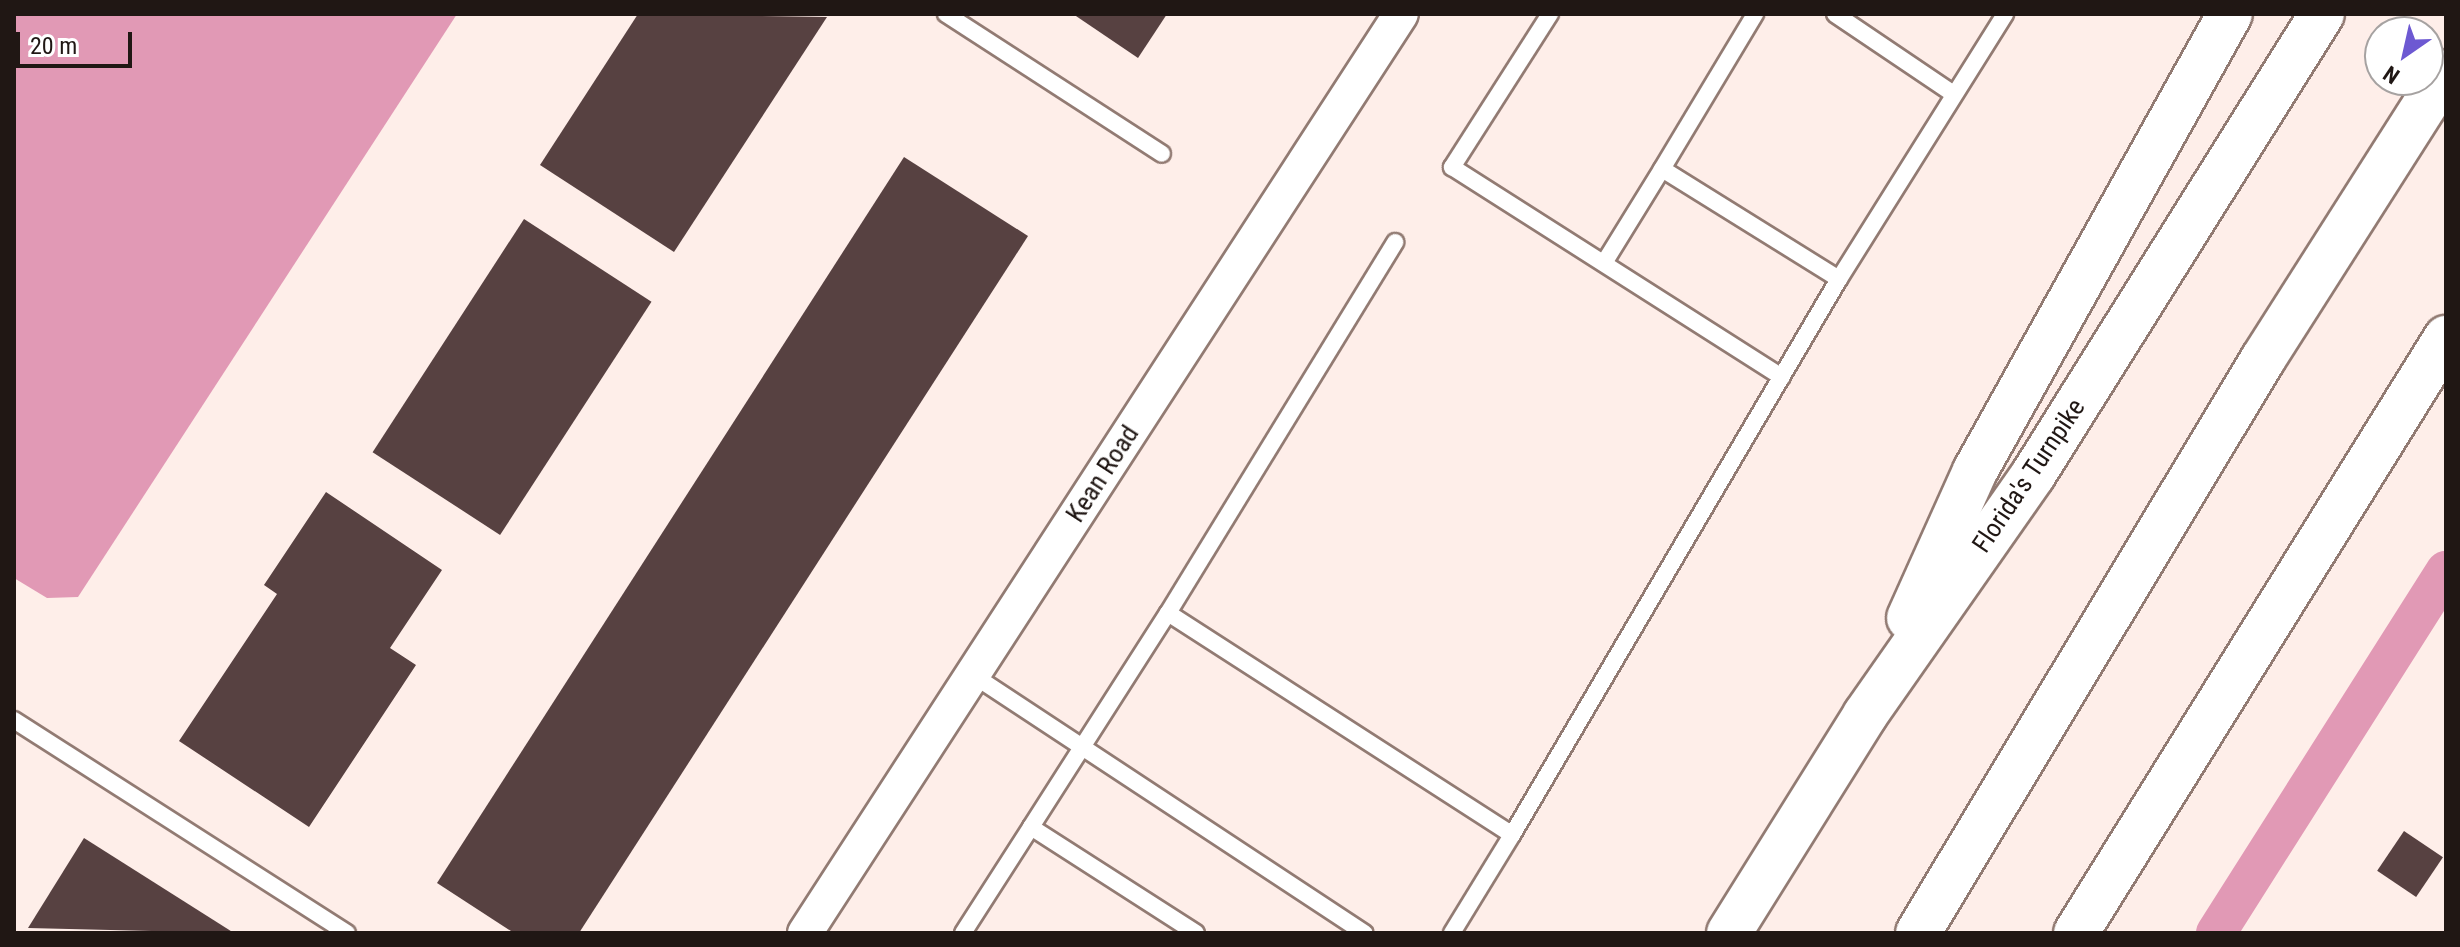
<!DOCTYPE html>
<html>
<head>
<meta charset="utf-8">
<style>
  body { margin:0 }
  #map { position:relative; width:2460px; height:947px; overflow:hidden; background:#feeee9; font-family:"Roboto Condensed",sans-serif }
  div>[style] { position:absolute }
  .water>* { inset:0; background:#e199b5 }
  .canal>* { height:40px; margin:-20px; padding:0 20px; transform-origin:20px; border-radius:20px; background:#e199b5 }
  .building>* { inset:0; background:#574141; transform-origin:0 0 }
  .roads { filter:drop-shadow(2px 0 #927b73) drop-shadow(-2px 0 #927b73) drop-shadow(0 2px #927b73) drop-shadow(0 -2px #927b73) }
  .lane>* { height:16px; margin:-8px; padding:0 8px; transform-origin:8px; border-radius:8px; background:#fff }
  .street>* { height:34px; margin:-17px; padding:0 17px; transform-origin:17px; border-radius:17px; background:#fff }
  .highway>* { height:44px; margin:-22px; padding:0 22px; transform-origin:22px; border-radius:22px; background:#fff }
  span { translate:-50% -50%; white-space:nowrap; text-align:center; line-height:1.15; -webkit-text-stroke:8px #fff; paint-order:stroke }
  .street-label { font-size:26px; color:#201714 }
  .frame { position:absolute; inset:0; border:16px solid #201714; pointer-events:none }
  .north { position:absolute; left:2364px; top:16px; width:80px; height:80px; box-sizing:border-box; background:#fff; border:2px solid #a6a2a1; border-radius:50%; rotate:214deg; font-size:22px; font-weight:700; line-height:32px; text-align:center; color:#201714 }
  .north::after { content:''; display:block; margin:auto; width:28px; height:36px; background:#6d59d2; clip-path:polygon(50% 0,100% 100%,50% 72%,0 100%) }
  .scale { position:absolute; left:16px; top:32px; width:116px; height:36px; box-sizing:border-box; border:4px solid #201714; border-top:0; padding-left:10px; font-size:24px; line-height:28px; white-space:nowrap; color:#201714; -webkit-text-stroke:6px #fff; paint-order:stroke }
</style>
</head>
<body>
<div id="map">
  <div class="water">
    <div style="clip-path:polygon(14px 14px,457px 14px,78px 597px,47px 598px,14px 578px)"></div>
  </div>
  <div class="canal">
    <div style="left:2216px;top:933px;width:429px;rotate:-57.6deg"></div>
  </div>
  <div class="building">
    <div style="clip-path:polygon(638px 14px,827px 17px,674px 252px,540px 165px)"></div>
    <div style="clip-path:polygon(1073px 14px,1167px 14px,1138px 58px)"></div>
    <div style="clip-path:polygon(904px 157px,1028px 236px,579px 933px,514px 933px,437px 883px)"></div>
    <div style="left:524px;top:219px;width:152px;height:278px;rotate:33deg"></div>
    <div style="clip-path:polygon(326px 492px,442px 570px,390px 648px,416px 665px,309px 827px,179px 741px,277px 594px,264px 585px)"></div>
    <div style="left:2404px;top:831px;width:47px;height:48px;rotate:34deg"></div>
    <div style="clip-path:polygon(84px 838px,234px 933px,28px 928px)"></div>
  </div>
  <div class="roads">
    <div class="lane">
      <div style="left:946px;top:14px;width:257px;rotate:32.9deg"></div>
      <div style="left:1550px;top:14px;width:182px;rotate:122.6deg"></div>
      <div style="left:1452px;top:167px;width:391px;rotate:32.5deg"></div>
      <div style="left:1835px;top:14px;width:141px;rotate:34deg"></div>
      <div style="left:1604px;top:263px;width:110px;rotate:-58.3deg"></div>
      <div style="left:1839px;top:279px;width:313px;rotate:-57.9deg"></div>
      <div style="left:1168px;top:613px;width:435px;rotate:-58.5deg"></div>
      <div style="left:973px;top:675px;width:469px;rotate:33.4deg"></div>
      <div style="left:14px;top:720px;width:395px;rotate:32.6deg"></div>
      <div style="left:1512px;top:835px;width:645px;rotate:-59.54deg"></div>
      <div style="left:1839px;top:279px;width:208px;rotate:-148.1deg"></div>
      <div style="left:1662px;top:169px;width:181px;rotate:-59deg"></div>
      <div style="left:963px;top:933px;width:126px;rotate:-57.3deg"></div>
      <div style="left:1196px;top:933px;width:196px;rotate:-147.3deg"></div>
      <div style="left:1031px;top:827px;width:254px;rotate:-57.4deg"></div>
      <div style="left:1168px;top:613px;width:409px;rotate:32.8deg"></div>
      <div style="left:1512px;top:835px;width:115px;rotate:121.5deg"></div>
    </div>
    <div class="street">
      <div style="left:805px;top:933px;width:1095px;rotate:-57.04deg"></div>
    </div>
    <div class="highway">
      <div style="left:1909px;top:618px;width:161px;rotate:-65.8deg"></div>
      <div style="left:1975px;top:471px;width:523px;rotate:-60.84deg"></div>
      <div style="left:1729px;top:933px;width:257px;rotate:-58deg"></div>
      <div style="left:1865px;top:715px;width:293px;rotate:-55deg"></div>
      <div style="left:2033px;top:475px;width:544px;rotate:-57.92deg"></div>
      <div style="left:1918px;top:933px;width:670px;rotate:-58.99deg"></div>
      <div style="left:2263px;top:359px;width:340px;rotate:-57.5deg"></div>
      <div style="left:2076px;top:933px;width:701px;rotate:-58.12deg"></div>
    </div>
  </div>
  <div class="street-label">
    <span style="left:1103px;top:474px;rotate:-57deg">Kean Road</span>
    <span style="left:2029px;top:476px;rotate:-56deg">Florida's Turnpike</span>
  </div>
  <div class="frame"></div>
  <div class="north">N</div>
  <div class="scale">20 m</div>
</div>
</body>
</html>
